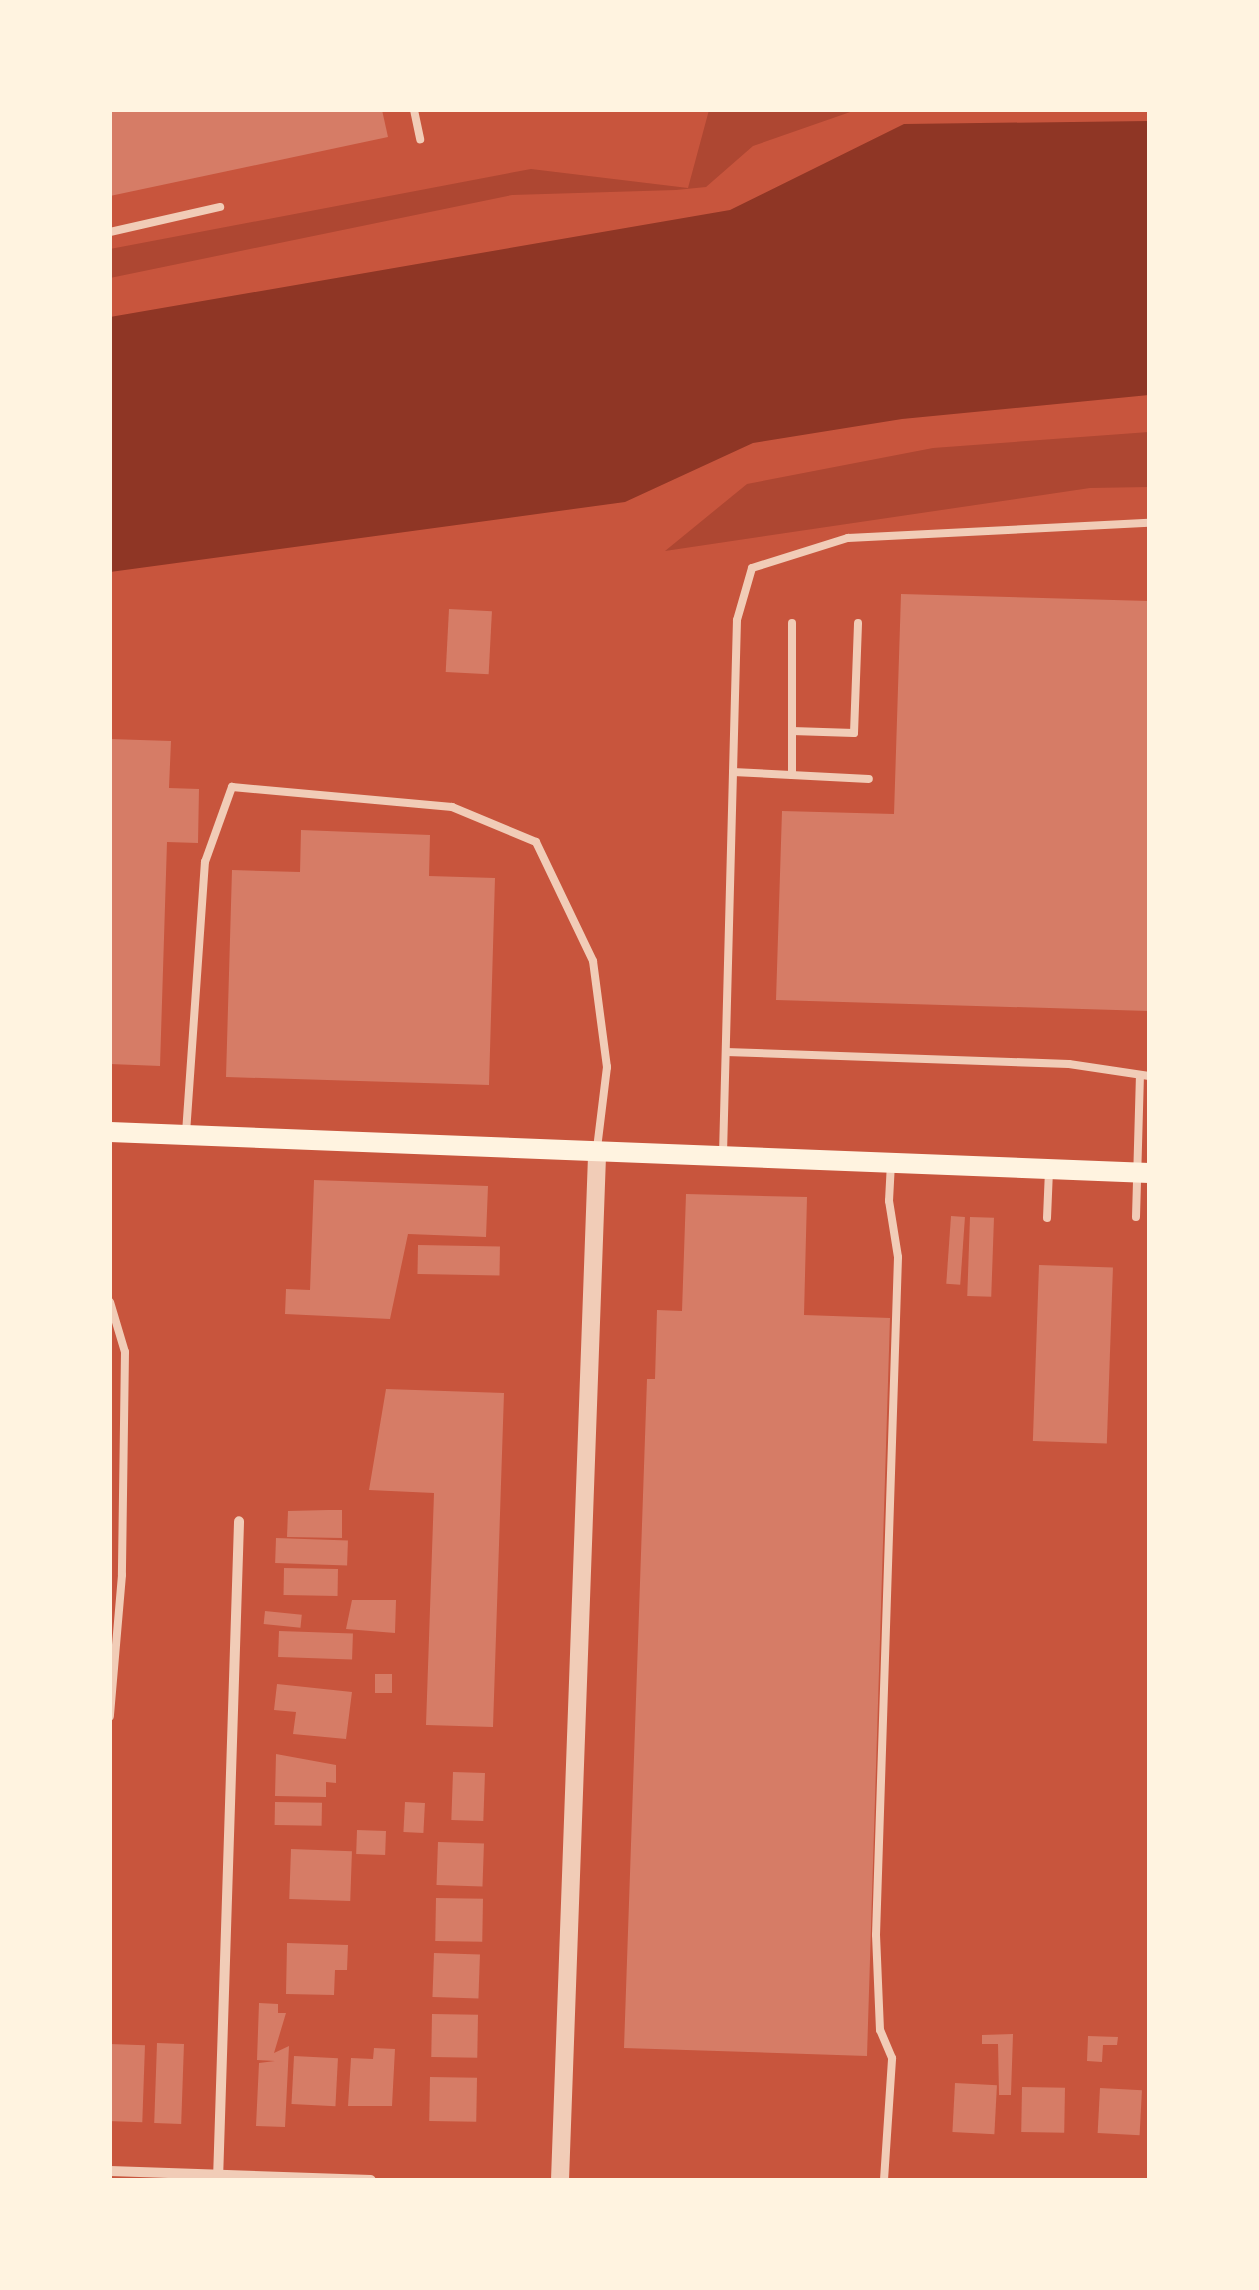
<!DOCTYPE html>
<html>
<head>
<meta charset="utf-8">
<style>
  body { margin:0 }
  #map { position:relative; width:1259px; height:2290px; overflow:hidden; background:#c8553d; font-family:Helvetica,sans-serif }
  div>[style] { position:absolute }
  .green>* { inset:0; background:#ae4732 }
  .water>* { inset:0; background:#8f3625 }
  .building>* { inset:0; background:#d67c66; transform-origin:0 0 }
  .service>* { height:8px; margin:-4px; padding:0 4px; transform-origin:4px; border-radius:4px; background:#f1ccb7 }
  .minor>* { height:10px; margin:-5px; padding:0 5px; transform-origin:5px; border-radius:5px; background:#f1ccb7 }
  .tertiary>* { height:18px; margin:-9px; padding:0 9px; transform-origin:9px; border-radius:9px; background:#f1ccb7 }
  .secondary>* { height:20px; margin:-10px; padding:0 10px; transform-origin:10px; border-radius:10px; background:#fff3e0 }
  span { translate:-50% -50%; white-space:nowrap; text-align:center; line-height:1.15; -webkit-text-stroke:8px #fff3e0; paint-order:stroke }
  .frame { position:absolute; inset:0; border:112px solid #fff3e0; pointer-events:none }
</style>
</head>
<body>
<div id="map">
  <div class="green">
    <div style="clip-path:polygon(709px 110px,856px 110px,753px 146px,706px 187px,676px 190px,512px 195px,110px 278px,110px 249px,531px 169px,688px 188px)"></div>
    <div style="clip-path:polygon(1149px 432px,1149px 487px,1090px 488px,665px 551px,747px 484px,933px 448px)"></div>
  </div>
  <div class="water">
    <div style="clip-path:polygon(1149px 121px,1149px 395px,902px 419px,753px 443px,625px 502px,110px 572px,110px 317px,730px 210px,904px 124px)"></div>
  </div>
  <div class="building">
    <div style="clip-path:polygon(110px 110px,382px 110px,388px 137px,110px 196px)"></div>
    <div style="clip-path:polygon(901px 594px,1149px 601px,1149px 1011px,776px 1000px,782px 811px,894px 814px)"></div>
    <div style="left:449px;top:609px;width:43px;height:63px;rotate:3deg"></div>
    <div style="clip-path:polygon(110px 739px,171px 741px,169px 788px,199px 789px,198px 843px,167px 842px,160px 1066px,110px 1064px)"></div>
    <div style="clip-path:polygon(301px 830px,430px 835px,429px 876px,495px 878px,489px 1085px,226px 1077px,232px 870px,300px 872px)"></div>
    <div style="clip-path:polygon(314px 1180px,488px 1186px,486px 1237px,408px 1234px,390px 1319px,285px 1314px,286px 1289px,310px 1290px)"></div>
    <div style="clip-path:polygon(686px 1194px,807px 1197px,804px 1315px,890px 1318px,867px 2056px,624px 2048px,647px 1379px,655px 1379px,657px 1310px,682px 1311px)"></div>
    <div style="left:951px;top:1216px;width:14px;height:68px;rotate:4deg"></div>
    <div style="left:970px;top:1217px;width:24px;height:79px;rotate:2deg"></div>
    <div style="left:418px;top:1245px;width:82px;height:29px;rotate:1deg"></div>
    <div style="left:1039px;top:1265px;width:74px;height:176px;rotate:2deg"></div>
    <div style="clip-path:polygon(386px 1389px,504px 1393px,493px 1727px,426px 1725px,434px 1493px,369px 1490px)"></div>
    <div style="clip-path:polygon(328px 1510px,342px 1510px,342px 1538px,287px 1537px,288px 1511px)"></div>
    <div style="left:276px;top:1538px;width:72px;height:25px;rotate:2deg"></div>
    <div style="left:284px;top:1568px;width:54px;height:27px;rotate:1deg"></div>
    <div style="clip-path:polygon(352px 1600px,396px 1600px,395px 1633px,346px 1629px)"></div>
    <div style="left:265px;top:1611px;width:37px;height:13px;rotate:6deg"></div>
    <div style="left:279px;top:1631px;width:74px;height:26px;rotate:2deg"></div>
    <div style="left:375px;top:1674px;width:17px;height:19px"></div>
    <div style="clip-path:polygon(277px 1684px,352px 1692px,346px 1739px,293px 1734px,296px 1712px,274px 1710px)"></div>
    <div style="clip-path:polygon(276px 1754px,336px 1765px,336px 1783px,326px 1782px,326px 1797px,275px 1796px)"></div>
    <div style="left:453px;top:1772px;width:32px;height:48px;rotate:2deg"></div>
    <div style="left:275px;top:1802px;width:47px;height:23px;rotate:1deg"></div>
    <div style="left:405px;top:1802px;width:20px;height:30px;rotate:3deg"></div>
    <div style="left:357px;top:1830px;width:29px;height:24px;rotate:2deg"></div>
    <div style="left:438px;top:1842px;width:46px;height:43px;rotate:2deg"></div>
    <div style="left:291px;top:1849px;width:61px;height:50px;rotate:2deg"></div>
    <div style="left:436px;top:1898px;width:47px;height:43px;rotate:1deg"></div>
    <div style="clip-path:polygon(287px 1943px,348px 1945px,347px 1970px,335px 1970px,334px 1995px,286px 1994px)"></div>
    <div style="left:434px;top:1953px;width:46px;height:44px;rotate:2deg"></div>
    <div style="clip-path:polygon(259px 2003px,278px 2004px,278px 2013px,286px 2013px,274px 2053px,289px 2046px,285px 2127px,256px 2126px,259px 2063px,275px 2061px,257px 2060px)"></div>
    <div style="left:432px;top:2014px;width:46px;height:43px;rotate:1deg"></div>
    <div style="clip-path:polygon(1013px 2034px,1011px 2095px,999px 2095px,998px 2044px,982px 2044px,982px 2035px)"></div>
    <div style="clip-path:polygon(1088px 2036px,1118px 2037px,1117px 2045px,1103px 2045px,1102px 2062px,1087px 2061px)"></div>
    <div style="left:157px;top:2043px;width:27px;height:80px;rotate:2deg"></div>
    <div style="left:110px;top:2044px;width:35px;height:77px;rotate:2deg"></div>
    <div style="clip-path:polygon(374px 2048px,395px 2049px,392px 2106px,348px 2106px,351px 2058px,373px 2059px)"></div>
    <div style="left:294px;top:2056px;width:44px;height:48px;rotate:3deg"></div>
    <div style="left:430px;top:2077px;width:47px;height:44px;rotate:1deg"></div>
    <div style="left:955px;top:2083px;width:42px;height:49px;rotate:3deg"></div>
    <div style="left:1022px;top:2087px;width:43px;height:45px;rotate:1deg"></div>
    <div style="left:1100px;top:2088px;width:42px;height:45px;rotate:3deg"></div>
  </div>
  <div class="service">
    <div style="left:414px;top:110px;width:30px;rotate:78deg"></div>
    <div style="left:110px;top:232px;width:113px;rotate:-12.8deg"></div>
    <div style="left:792px;top:731px;width:62px;rotate:1.8deg"></div>
    <div style="left:854px;top:733px;width:110px;rotate:-87.9deg"></div>
    <div style="left:733px;top:772px;width:136px;rotate:2.9deg"></div>
    <div style="left:792px;top:775px;width:152px;rotate:-90deg"></div>
    <div style="left:726px;top:1052px;width:343px;rotate:2deg"></div>
    <div style="left:1069px;top:1064px;width:81px;rotate:8.5deg"></div>
    <div style="left:186px;top:1133px;width:272px;rotate:-86deg"></div>
    <div style="left:205px;top:862px;width:80px;rotate:-70.2deg"></div>
    <div style="left:232px;top:787px;width:221px;rotate:5.2deg"></div>
    <div style="left:452px;top:807px;width:91px;rotate:22.6deg"></div>
    <div style="left:536px;top:842px;width:132px;rotate:64.4deg"></div>
    <div style="left:593px;top:961px;width:107px;rotate:82.5deg"></div>
    <div style="left:607px;top:1067px;width:83px;rotate:97deg"></div>
    <div style="left:723px;top:1154px;width:534px;rotate:-88.5deg"></div>
    <div style="left:737px;top:620px;width:54px;rotate:-73.9deg"></div>
    <div style="left:752px;top:568px;width:101px;rotate:-17.4deg"></div>
    <div style="left:848px;top:538px;width:301px;rotate:-2.9deg"></div>
    <div style="left:1136px;top:1217px;width:142px;rotate:-88.4deg"></div>
    <div style="left:1047px;top:1218px;width:48px;rotate:-87.6deg"></div>
    <div style="left:110px;top:1302px;width:52px;rotate:73.3deg"></div>
    <div style="left:125px;top:1352px;width:223px;rotate:90.8deg"></div>
    <div style="left:122px;top:1575px;width:142px;rotate:94.9deg"></div>
    <div style="left:884px;top:2180px;width:122px;rotate:-86.2deg"></div>
    <div style="left:892px;top:2058px;width:30px;rotate:-113deg"></div>
    <div style="left:880px;top:2030px;width:95px;rotate:-92.4deg"></div>
    <div style="left:876px;top:1935px;width:678px;rotate:-88.14deg"></div>
    <div style="left:898px;top:1257px;width:57px;rotate:-99.1deg"></div>
    <div style="left:889px;top:1201px;width:36px;rotate:-87deg"></div>
  </div>
  <div class="minor">
    <div style="left:110px;top:2171px;width:261px;rotate:2deg"></div>
    <div style="left:218px;top:2180px;width:659px;rotate:-88.17deg"></div>
  </div>
  <div class="tertiary">
    <div style="left:560px;top:2180px;width:1027px;rotate:-87.93deg"></div>
  </div>
  <div class="secondary">
    <div style="left:110px;top:1132px;width:1040px;rotate:2.26deg"></div>
  </div>
  <div class="frame"></div>
</div>
</body>
</html>
